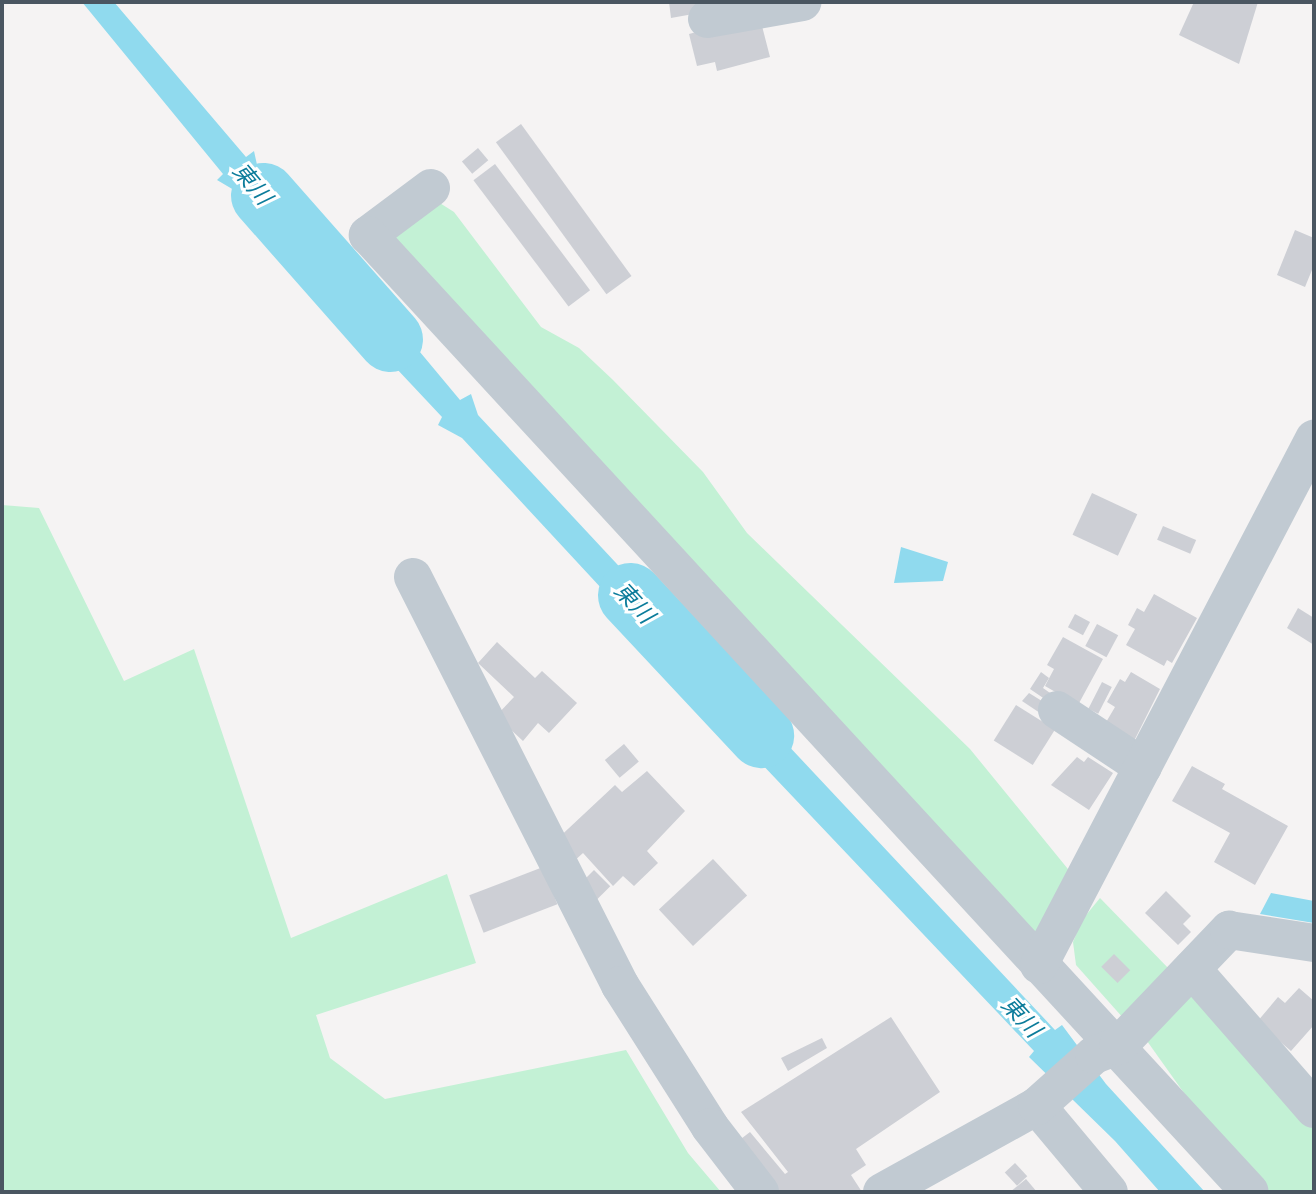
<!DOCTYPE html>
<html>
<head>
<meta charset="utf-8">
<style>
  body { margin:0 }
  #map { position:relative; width:1316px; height:1194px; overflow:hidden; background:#f5f3f3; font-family:"Golos Text","Noto Sans JP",sans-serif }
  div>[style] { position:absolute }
  .green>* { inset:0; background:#c3f1d5 }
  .water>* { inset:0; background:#90daee }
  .river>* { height:65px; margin:-32.5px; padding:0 32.5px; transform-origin:32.5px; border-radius:32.5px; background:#90daee }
  .building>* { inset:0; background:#cdcfd5; transform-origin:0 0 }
  .minor>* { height:38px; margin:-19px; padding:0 19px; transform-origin:19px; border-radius:19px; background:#c1cad2 }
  span { translate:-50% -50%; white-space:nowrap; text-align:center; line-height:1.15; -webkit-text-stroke:6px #fff; paint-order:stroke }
  .water-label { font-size:23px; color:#0c7c9b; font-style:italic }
  .frame { position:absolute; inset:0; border:4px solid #4a5661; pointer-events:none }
</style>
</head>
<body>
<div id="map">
  <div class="green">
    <div style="clip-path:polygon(435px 200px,454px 212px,541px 327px,579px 348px,613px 380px,703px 472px,747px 533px,970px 749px,1072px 874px,1038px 937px,392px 238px)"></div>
    <div style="clip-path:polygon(2px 505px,39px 508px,124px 681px,194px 649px,291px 938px,447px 874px,476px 963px,316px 1015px,330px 1058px,385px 1099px,626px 1050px,688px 1153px,721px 1192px,2px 1192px)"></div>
    <div style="clip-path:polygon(1100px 898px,1171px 971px,1124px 1019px,1076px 965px,1073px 942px,1082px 920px)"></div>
    <div style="clip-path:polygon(1197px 988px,1314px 1127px,1314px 1192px,1268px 1192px,1189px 1100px,1147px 1041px)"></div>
  </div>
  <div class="water">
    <div style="clip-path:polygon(82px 2px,114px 2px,246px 157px,254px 151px,259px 174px,333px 249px,311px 270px,239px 193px,217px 180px,223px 174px)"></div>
    <div style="clip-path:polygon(344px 261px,460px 400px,471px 394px,478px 415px,699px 652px,679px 672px,462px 438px,438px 425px,442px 417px,318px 285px)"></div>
    <div style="clip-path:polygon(901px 547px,948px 562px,943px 581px,894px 583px)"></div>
    <div style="clip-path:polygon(709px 661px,1055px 1030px,1062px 1025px,1106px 1084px,1205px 1192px,1160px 1192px,1115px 1141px,1029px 1057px,1034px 1051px,685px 683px)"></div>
    <div style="clip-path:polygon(1271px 893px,1314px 901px,1314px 923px,1260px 914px)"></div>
  </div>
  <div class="river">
    <div style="left:263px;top:195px;width:192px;rotate:48.6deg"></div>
    <div style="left:630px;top:595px;width:192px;rotate:46.9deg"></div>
  </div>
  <div class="building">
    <div style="clip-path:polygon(669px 2px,719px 2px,721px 9px,671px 18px)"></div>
    <div style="clip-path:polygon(1194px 2px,1258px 2px,1239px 64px,1179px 35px)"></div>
    <div style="clip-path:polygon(731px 23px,762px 26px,770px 57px,717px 71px,715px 62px,697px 66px,689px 34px)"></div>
    <div style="left:521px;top:124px;width:188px;height:31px;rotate:54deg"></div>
    <div style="left:478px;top:148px;width:16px;height:21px;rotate:50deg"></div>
    <div style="left:495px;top:164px;width:158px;height:27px;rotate:53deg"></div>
    <div style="clip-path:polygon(1295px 230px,1314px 238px,1314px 265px,1305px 287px,1277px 275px)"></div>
    <div style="left:1092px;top:493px;width:50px;height:46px;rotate:25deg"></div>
    <div style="left:1163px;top:526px;width:36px;height:15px;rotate:23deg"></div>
    <div style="clip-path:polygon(1154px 594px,1197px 618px,1172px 663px,1167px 660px,1164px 666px,1126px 645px,1135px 629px,1128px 625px,1137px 608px,1144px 612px)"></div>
    <div style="clip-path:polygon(1298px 608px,1314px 618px,1314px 645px,1287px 628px)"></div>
    <div style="left:1075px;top:614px;width:17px;height:15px;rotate:28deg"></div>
    <div style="left:1097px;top:624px;width:24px;height:25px;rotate:28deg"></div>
    <div style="clip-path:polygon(1063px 637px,1103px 659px,1078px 705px,1045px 686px,1054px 669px,1047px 665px)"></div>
    <div style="clip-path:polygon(497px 642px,535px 678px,542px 671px,577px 703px,549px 733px,538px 723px,523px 741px,496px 716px,514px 697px,478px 663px)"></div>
    <div style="clip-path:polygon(1041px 672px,1049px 678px,1043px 688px,1060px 700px,1055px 706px,1030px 689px)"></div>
    <div style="clip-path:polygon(1131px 672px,1160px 689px,1134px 741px,1105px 724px,1115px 707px,1107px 702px,1120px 679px,1125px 682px)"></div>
    <div style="left:1102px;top:682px;width:11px;height:30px;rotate:27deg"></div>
    <div style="clip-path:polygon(1029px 693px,1050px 706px,1043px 715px,1022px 701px)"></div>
    <div style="left:1016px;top:705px;width:46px;height:42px;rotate:32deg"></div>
    <div style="left:624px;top:744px;width:23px;height:25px;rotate:50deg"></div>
    <div style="clip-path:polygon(1077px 757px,1084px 762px,1088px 757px,1113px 773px,1089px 810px,1051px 785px)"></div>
    <div style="clip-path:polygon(1192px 766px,1225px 784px,1222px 789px,1288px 826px,1255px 885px,1214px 862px,1230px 833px,1172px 801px)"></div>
    <div style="clip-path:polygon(647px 771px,685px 811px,647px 851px,658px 863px,634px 886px,623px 876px,613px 886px,583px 853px,572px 863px,553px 843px,615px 785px,622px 792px)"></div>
    <div style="left:713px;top:859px;width:50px;height:74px;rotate:47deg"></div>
    <div style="left:543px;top:867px;width:40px;height:79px;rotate:69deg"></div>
    <div style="left:594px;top:870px;width:23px;height:27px;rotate:45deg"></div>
    <div style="clip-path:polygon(1166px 891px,1191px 916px,1183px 924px,1191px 932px,1178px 945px,1145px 913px)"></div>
    <div style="left:1114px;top:954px;width:23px;height:18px;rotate:45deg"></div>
    <div style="clip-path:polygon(1299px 988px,1314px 1001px,1314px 1025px,1291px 1051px,1257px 1022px,1278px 997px,1285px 1003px)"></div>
    <div style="clip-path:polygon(891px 1017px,940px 1092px,856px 1149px,866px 1165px,851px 1175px,862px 1192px,776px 1192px,733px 1145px,750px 1132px,785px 1174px,788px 1172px,741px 1112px)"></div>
    <div style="clip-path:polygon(822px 1038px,827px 1048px,788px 1071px,781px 1058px)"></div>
    <div style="left:1015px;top:1163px;width:18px;height:14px;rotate:47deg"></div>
    <div style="clip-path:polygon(1026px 1179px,1037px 1192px,1010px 1192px)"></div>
  </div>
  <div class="minor">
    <div style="left:707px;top:19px;width:97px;rotate:-10.1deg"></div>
    <div style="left:431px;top:188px;width:79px;rotate:143.3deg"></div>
    <div style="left:368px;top:235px;width:1301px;rotate:47.34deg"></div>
    <div style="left:413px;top:577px;width:458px;rotate:63.1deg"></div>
    <div style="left:620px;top:985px;width:168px;rotate:57.6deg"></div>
    <div style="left:710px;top:1127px;width:82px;rotate:52.4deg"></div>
    <div style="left:1057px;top:710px;width:103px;rotate:33.5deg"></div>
    <div style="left:1039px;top:965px;width:594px;rotate:-62.4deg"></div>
    <div style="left:1192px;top:969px;width:186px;rotate:48.9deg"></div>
    <div style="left:1037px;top:1106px;width:112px;rotate:50.1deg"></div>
    <div style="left:882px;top:1192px;width:177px;rotate:-29deg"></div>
    <div style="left:1037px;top:1106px;width:76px;rotate:-41.8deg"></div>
    <div style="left:1094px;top:1055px;width:26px;rotate:-21deg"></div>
    <div style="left:1118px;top:1046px;width:161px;rotate:-46.3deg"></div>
    <div style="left:1229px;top:930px;width:86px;rotate:8.7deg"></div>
  </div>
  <div class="water-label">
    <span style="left:253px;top:183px;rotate:50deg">東川</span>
    <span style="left:635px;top:602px;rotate:47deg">東川</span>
    <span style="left:1022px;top:1016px;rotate:47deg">東川</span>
  </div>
  <div class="frame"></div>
</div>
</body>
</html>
